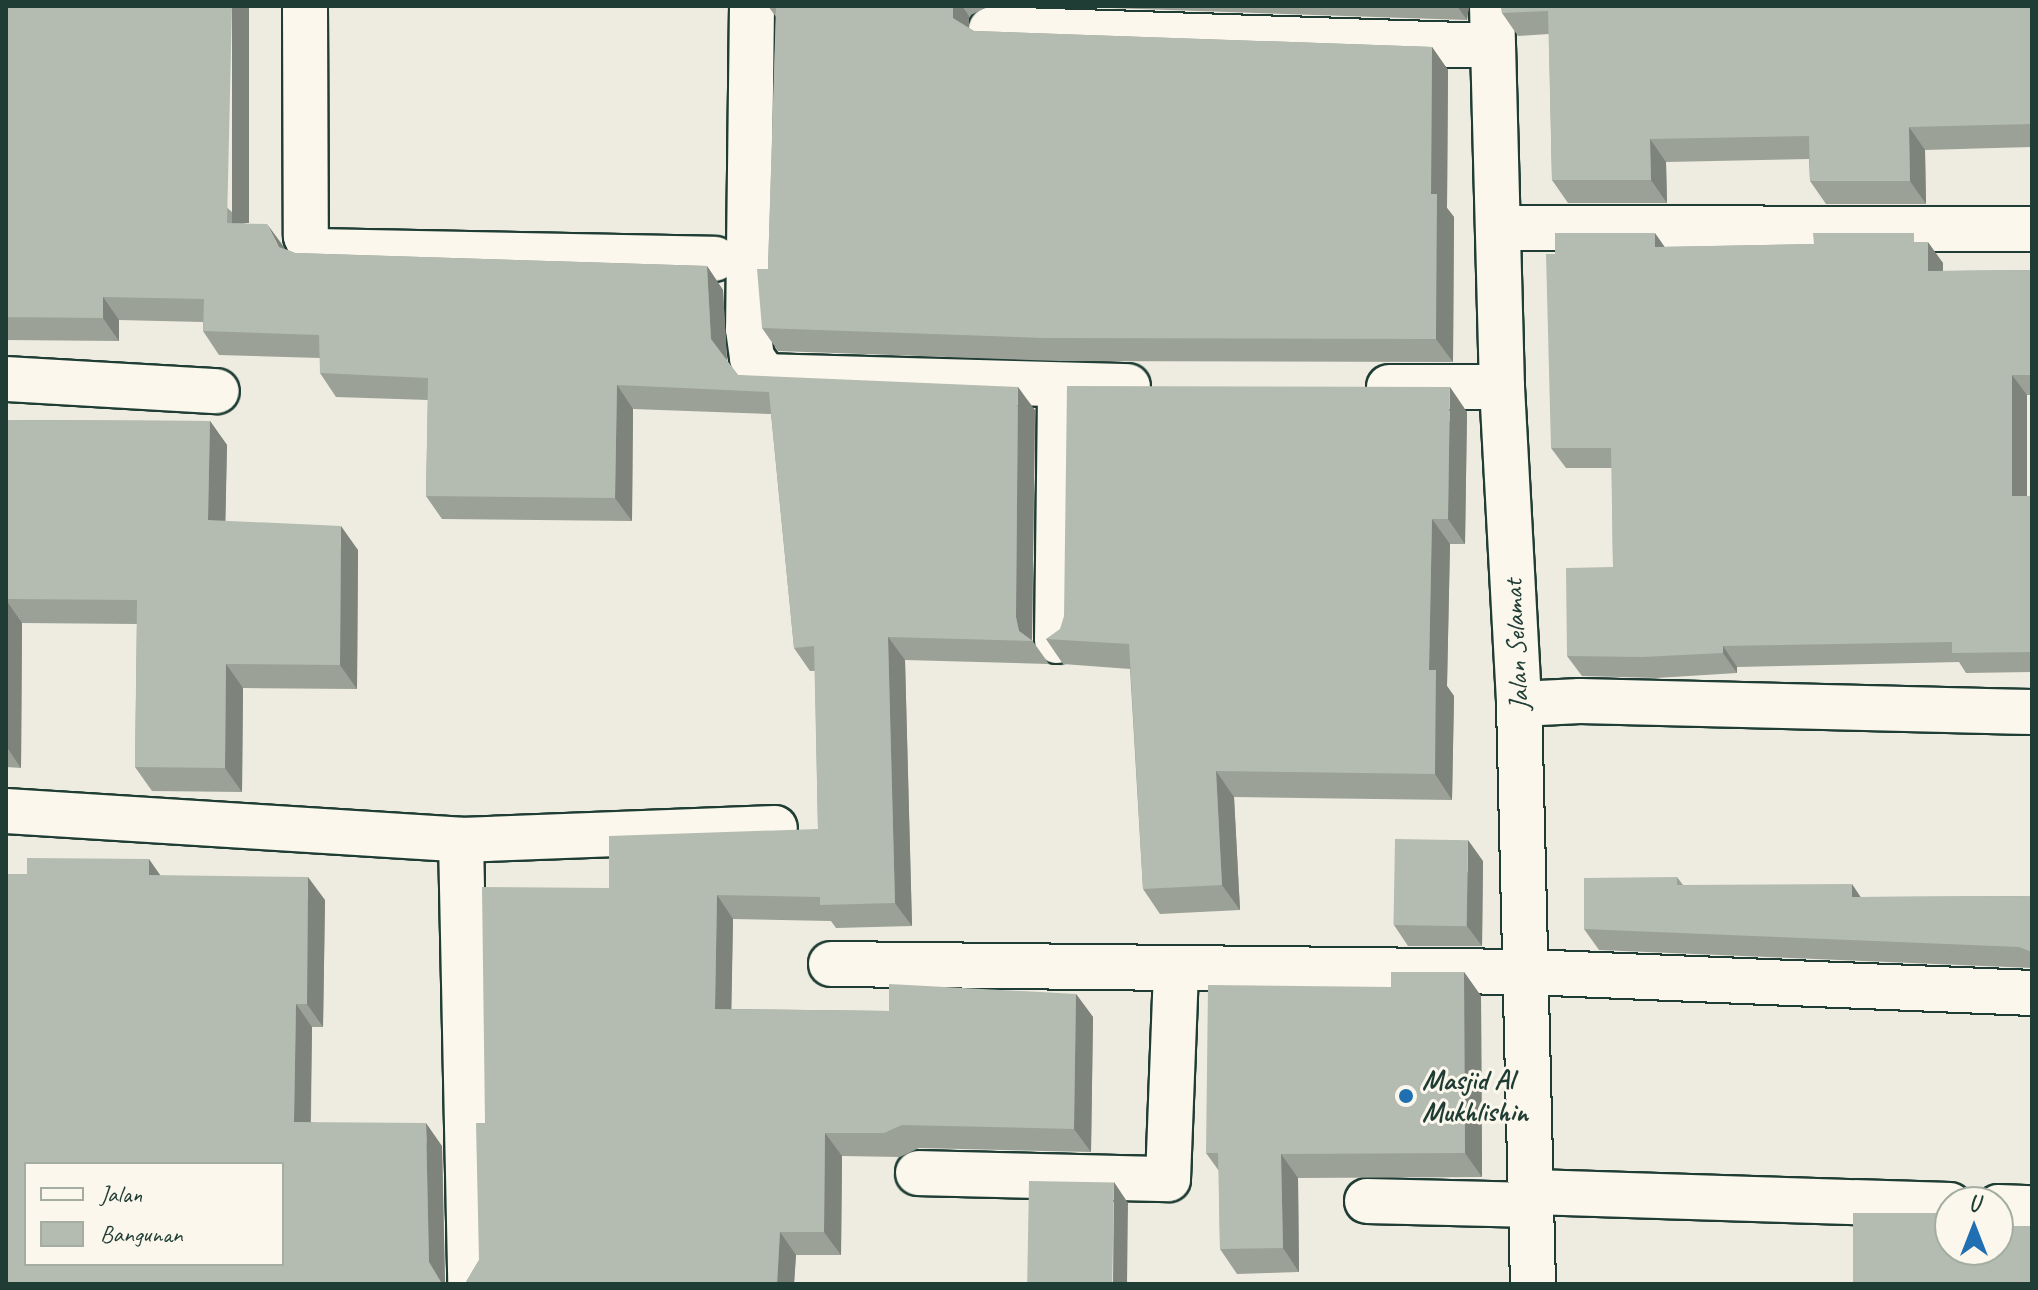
<!DOCTYPE html>
<html>
<head>
<meta charset="utf-8">
<style>
  body { margin:0 }
  #map { position:relative; width:2038px; height:1290px; overflow:hidden; background:#eeece1; font-family:Caveat,sans-serif }
  div>[style] { position:absolute }
  .roads { filter:drop-shadow(2px 0 #1f3d34) drop-shadow(-2px 0 #1f3d34) drop-shadow(0 2px #1f3d34) drop-shadow(0 -2px #1f3d34) }
  .street>* { height:44px; margin:-22px; padding:0 22px; transform-origin:22px; border-radius:22px; background:#fbf7ec }
  .wall>* { inset:0; background:#9ba197 }
  .shaded-wall>* { inset:0; background:#7e837b; transform-origin:0 0 }
  .building>* { inset:0; background:#b4bbb0; transform-origin:0 0 }
  .dots>* { width:22px; height:22px; translate:-50% -50%; box-sizing:border-box; border:4px solid #fbf7ec; border-radius:50% }
  span { translate:-50% -50%; white-space:nowrap; text-align:center; line-height:1.15; -webkit-text-stroke:6px #fbf7ec; paint-order:stroke }
  .street-label { font-size:28px; color:#1f3d34 }
  .poi-label { font-size:28px; color:#1f3d34; font-weight:700 }
  .left { translate:0 -50%; text-align:left }
  .frame { position:absolute; inset:0; border:8px solid #1f3d34; pointer-events:none }
  .legend { position:absolute; left:24px; top:1162px; width:260px; height:104px; box-sizing:border-box; background:#fbf7ec; border:2px solid #a3ada2; margin:0; padding:10px 14px; list-style:none; font-size:24px; color:#1f3d34 }
  .legend li { display:flex; align-items:center; gap:16px; height:40px }
  .legend b { width:40px; border:2px solid #a3ada2 }
  .north { position:absolute; left:1934px; top:1186px; width:80px; height:80px; box-sizing:border-box; background:#fbf7ec; border:2px solid #a3ada2; border-radius:50%; rotate:0deg; font-size:22px; font-weight:700; line-height:32px; text-align:center; color:#1f3d34 }
  .north::after { content:''; display:block; margin:auto; width:28px; height:36px; background:#1f6fb2; clip-path:polygon(50% 0,100% 100%,50% 72%,0 100%) }
</style>
</head>
<body>
<div id="map">
  <div class="roads">
    <div class="street">
      <div style="left:305px;top:6px;width:230px;rotate:89.8deg"></div>
      <div style="left:306px;top:236px;width:16px;rotate:68deg"></div>
      <div style="left:312px;top:251px;width:403px;rotate:1.1deg"></div>
      <div style="left:752px;top:6px;width:323px;rotate:90.7deg"></div>
      <div style="left:748px;top:329px;width:29px;rotate:82deg"></div>
      <div style="left:752px;top:358px;width:22px;rotate:54deg"></div>
      <div style="left:765px;top:376px;width:363px;rotate:1.6deg"></div>
      <div style="left:1492px;top:6px;width:381px;rotate:88.5deg"></div>
      <div style="left:1502px;top:387px;width:317px;rotate:86.9deg"></div>
      <div style="left:1519px;top:704px;width:580px;rotate:88.62deg"></div>
      <div style="left:991px;top:29px;width:500px;rotate:1.95deg"></div>
      <div style="left:1501px;top:228px;width:531px;rotate:0.11deg"></div>
      <div style="left:6px;top:379px;width:211px;rotate:3.3deg"></div>
      <div style="left:1389px;top:387px;width:113px"></div>
      <div style="left:1057px;top:641px;width:255px;rotate:-89.3deg"></div>
      <div style="left:1519px;top:704px;width:61px;rotate:-2.8deg"></div>
      <div style="left:1580px;top:701px;width:452px;rotate:1.4deg"></div>
      <div style="left:6px;top:811px;width:456px;rotate:3.6deg"></div>
      <div style="left:461px;top:840px;width:314px;rotate:-2.2deg"></div>
      <div style="left:461px;top:840px;width:444px;rotate:88.8deg"></div>
      <div style="left:831px;top:964px;width:696px;rotate:0.66deg"></div>
      <div style="left:1527px;top:972px;width:505px;rotate:2.38deg"></div>
      <div style="left:918px;top:1173px;width:250px;rotate:1.4deg"></div>
      <div style="left:1168px;top:1179px;width:209px;rotate:-87.8deg"></div>
      <div style="left:1533px;top:1192px;width:417px;rotate:1.8deg"></div>
      <div style="left:1367px;top:1201px;width:166px;rotate:1.4deg"></div>
      <div style="left:1998px;top:1207px;width:34px;rotate:2deg"></div>
    </div>
  </div>
  <div class="wall">
    <div style="clip-path:polygon(6px 6px,244px 223px,285px 249px,295px 253px,707px 266px,723px 290px,727px 361px,738px 375px,1035px 410px,1032px 640px,1049px 664px,905px 660px,912px 926px,836px 928px,831px 921px,733px 919px,731px 1009px,889px 1011px,1076px 994px,1093px 1017px,1091px 1152px,919px 1148px,900px 1157px,842px 1156px,841px 1255px,796px 1255px,794px 1284px,6px 1284px,160px 876px,325px 900px,323px 1027px,312px 1027px,311px 1122px,442px 1146px,445px 1282px,466px 1282px,479px 1260px,485px 1123px,609px 888px,818px 829px,815px 671px,810px 671px,794px 648px,771px 414px,633px 409px,632px 521px,442px 519px,426px 496px,428px 400px,336px 397px,320px 373px,320px 358px,219px 355px,203px 331px,203px 322px,119px 320px,119px 341px,6px 340px)"></div>
    <div style="clip-path:polygon(768px 6px,988px 6px,969px 16px,969px 28px,974px 31px,1432px 47px,1448px 70px,1447px 208px,1454px 217px,1453px 362px,1060px 361px,778px 351px,762px 328px,768px 269px,776px 17px)"></div>
    <div style="clip-path:polygon(1050px 6px,1469px 6px,1467px 20px)"></div>
    <div style="clip-path:polygon(1501px 6px,2032px 6px,2032px 147px,1925px 150px,1926px 204px,1826px 204px,1810px 181px,1809px 159px,1666px 162px,1667px 203px,1568px 203px,1552px 180px,1549px 34px,1518px 36px,1502px 13px)"></div>
    <div style="clip-path:polygon(1920px 242px,1943px 263px,1943px 271px,2032px 270px,2032px 395px,2027px 395px,2027px 496px,2032px 496px,2032px 672px,1966px 673px,1959px 662px,1737px 667px,1737px 673px,1656px 678px,1582px 676px,1567px 656px,1613px 567px,1612px 468px,1566px 468px,1551px 448px,1664px 247px)"></div>
    <div style="clip-path:polygon(1467px 412px,1465px 544px,1450px 544px,1447px 686px,1454px 696px,1452px 800px,1234px 797px,1240px 910px,1160px 914px,1143px 889px,1130px 669px,1063px 664px,1046px 639px)"></div>
    <div style="clip-path:polygon(6px 420px,210px 421px,227px 445px,225px 521px,358px 550px,357px 689px,243px 688px,242px 792px,152px 791px,135px 767px,137px 624px,22px 623px,21px 768px,6px 767px)"></div>
    <div style="clip-path:polygon(1483px 861px,1482px 946px,1408px 946px,1394px 925px)"></div>
    <div style="clip-path:polygon(1677px 877px,1683px 885px,1861px 897px,2032px 896px,2032px 968px,1599px 950px,1584px 929px)"></div>
    <div style="clip-path:polygon(1464px 972px,1481px 996px,1482px 1177px,1298px 1178px,1299px 1272px,1237px 1274px,1220px 1249px,1219px 1171px,1206px 1153px,1391px 987px)"></div>
  </div>
  <div class="shaded-wall">
    <div style="left:232px;top:6px;width:17px;height:217px"></div>
    <div style="clip-path:polygon(953px 6px,962px 6px,969px 16px,969px 41px,953px 18px)"></div>
    <div style="clip-path:polygon(1457px 6px,1469px 6px,1467px 20px)"></div>
    <div style="clip-path:polygon(1432px 47px,1448px 70px,1447px 208px,1454px 217px,1453px 362px,1436px 339px,1431px 194px)"></div>
    <div style="clip-path:polygon(1909px 127px,1925px 150px,1926px 204px,1910px 181px)"></div>
    <div style="clip-path:polygon(1650px 139px,1666px 162px,1667px 203px,1651px 180px)"></div>
    <div style="clip-path:polygon(267px 224px,284px 247px,295px 270px,279px 247px)"></div>
    <div style="clip-path:polygon(1655px 233px,1669px 253px,1655px 247px)"></div>
    <div style="clip-path:polygon(1928px 242px,1943px 263px,1943px 292px,1928px 271px)"></div>
    <div style="clip-path:polygon(707px 266px,723px 290px,727px 362px,711px 339px)"></div>
    <div style="clip-path:polygon(103px 297px,119px 320px,119px 341px,103px 318px)"></div>
    <div style="clip-path:polygon(2012px 375px,2027px 395px,2027px 517px,2012px 496px)"></div>
    <div style="clip-path:polygon(617px 385px,633px 409px,632px 521px,615px 498px)"></div>
    <div style="clip-path:polygon(1018px 387px,1035px 410px,1032px 641px,1019px 631px,1016px 617px)"></div>
    <div style="clip-path:polygon(1450px 387px,1467px 412px,1465px 544px,1448px 519px)"></div>
    <div style="clip-path:polygon(210px 421px,227px 445px,225px 544px,208px 520px)"></div>
    <div style="clip-path:polygon(1432px 519px,1450px 544px,1447px 686px,1454px 696px,1452px 800px,1435px 774px,1429px 670px)"></div>
    <div style="clip-path:polygon(341px 526px,358px 550px,357px 689px,340px 665px)"></div>
    <div style="clip-path:polygon(6px 600px,22px 623px,21px 768px,6px 746px)"></div>
    <div style="clip-path:polygon(888px 637px,905px 660px,912px 926px,895px 903px)"></div>
    <div style="clip-path:polygon(1723px 646px,1737px 667px,1737px 673px,1723px 653px)"></div>
    <div style="clip-path:polygon(226px 664px,243px 688px,242px 792px,225px 768px)"></div>
    <div style="clip-path:polygon(1216px 771px,1234px 797px,1240px 910px,1222px 885px)"></div>
    <div style="clip-path:polygon(1468px 840px,1483px 861px,1482px 946px,1467px 926px)"></div>
    <div style="clip-path:polygon(149px 859px,165px 882px,149px 875px)"></div>
    <div style="clip-path:polygon(308px 877px,325px 900px,323px 1027px,307px 1004px)"></div>
    <div style="clip-path:polygon(1852px 884px,1866px 905px,1852px 897px)"></div>
    <div style="clip-path:polygon(717px 895px,733px 919px,731px 1032px,715px 1009px)"></div>
    <div style="clip-path:polygon(1464px 972px,1481px 996px,1482px 1177px,1465px 1153px)"></div>
    <div style="clip-path:polygon(1076px 994px,1093px 1017px,1091px 1152px,1074px 1129px)"></div>
    <div style="clip-path:polygon(296px 1004px,312px 1027px,310px 1145px,294px 1122px)"></div>
    <div style="clip-path:polygon(426px 1123px,442px 1146px,445px 1284px,442px 1284px,429px 1262px)"></div>
    <div style="clip-path:polygon(825px 1133px,842px 1156px,841px 1255px,824px 1232px)"></div>
    <div style="clip-path:polygon(1281px 1154px,1298px 1178px,1299px 1272px,1283px 1248px)"></div>
    <div style="clip-path:polygon(1114px 1182px,1128px 1203px,1127px 1284px,1113px 1284px)"></div>
    <div style="clip-path:polygon(1939px 1213px,1950px 1229px,1939px 1226px)"></div>
    <div style="clip-path:polygon(780px 1232px,796px 1255px,794px 1284px,777px 1284px)"></div>
  </div>
  <div class="building">
    <div style="clip-path:polygon(evenodd,6px 6px,232px 6px,227px 223px,267px 224px,279px 247px,295px 253px,707px 266px,711px 339px,738px 375px,1018px 387px,1016px 617px,1019px 631px,1033px 641px,888px 637px,895px 903px,820px 905px,820px 897px,717px 895px,715px 1009px,889px 1011px,889px 984px,1076px 994px,1074px 1129px,902px 1125px,884px 1133px,825px 1133px,824px 1232px,780px 1232px,777px 1284px,6px 1284px,6px 874px,27px 874px,27px 858px,149px 859px,149px 875px,308px 877px,307px 1004px,296px 1004px,294px 1122px,426px 1123px,429px 1262px,441px 1282px,466px 1282px,479px 1260px,476px 1123px,485px 1123px,482px 887px,609px 888px,609px 836px,818px 829px,814px 646px,794px 648px,769px 392px,617px 385px,615px 498px,426px 496px,428px 378px,320px 373px,319px 335px,203px 331px,204px 299px,103px 297px,103px 318px,6px 317px,6px 6px,26px 1164px,282px 1164px,282px 1264px,26px 1264px,26px 1164px)"></div>
    <div style="clip-path:polygon(776px 6px,953px 6px,953px 18px,974px 31px,1432px 47px,1431px 194px,1437px 194px,1436px 339px,1044px 338px,762px 328px,757px 269px,768px 269px)"></div>
    <div style="clip-path:polygon(1501px 6px,2032px 6px,2032px 124px,1909px 127px,1910px 181px,1810px 181px,1809px 136px,1650px 139px,1651px 180px,1552px 180px,1548px 11px,1502px 13px)"></div>
    <div style="clip-path:polygon(1555px 233px,1655px 233px,1655px 247px,1814px 244px,1813px 233px,1914px 233px,1914px 242px,1928px 242px,1928px 271px,2032px 270px,2032px 375px,2012px 375px,2012px 496px,2032px 496px,2032px 652px,1952px 653px,1952px 642px,1723px 646px,1723px 653px,1642px 657px,1567px 656px,1566px 568px,1613px 567px,1611px 448px,1551px 448px,1546px 254px,1555px 254px)"></div>
    <div style="clip-path:polygon(1067px 386px,1450px 387px,1448px 519px,1432px 519px,1429px 670px,1436px 670px,1435px 774px,1216px 771px,1222px 885px,1143px 889px,1129px 644px,1046px 639px,1060px 629px,1064px 616px)"></div>
    <div style="clip-path:polygon(6px 420px,210px 421px,208px 520px,341px 526px,340px 665px,226px 664px,225px 768px,135px 767px,137px 600px,6px 599px)"></div>
    <div style="left:1395px;top:839px;width:73px;height:86px;rotate:1deg"></div>
    <div style="clip-path:polygon(1677px 877px,1677px 885px,1852px 884px,1852px 897px,2032px 896px,2032px 952px,2019px 947px,1584px 929px,1584px 878px)"></div>
    <div style="clip-path:polygon(1391px 972px,1464px 972px,1465px 1153px,1281px 1154px,1283px 1248px,1220px 1249px,1218px 1153px,1206px 1153px,1208px 985px,1391px 987px)"></div>
    <div style="left:1029px;top:1181px;width:85px;height:103px;rotate:1deg"></div>
    <div style="clip-path:polygon(1853px 1213px,1939px 1213px,1939px 1226px,1950px 1226px,1950px 1250px,1998px 1250px,1998px 1226px,2032px 1226px,2032px 1284px,1853px 1284px)"></div>
  </div>
  <div class="dots">
    <div style="left:1406px;top:1096px;background:#1f6fb2"></div>
  </div>
  <div class="street-label">
    <span style="left:1516px;top:645px;rotate:-93deg">Jalan Selamat</span>
  </div>
  <div class="poi-label">
    <span class="left" style="left:1422px;top:1096px">Masjid Al<br>Mukhlishin</span>
  </div>
  <div class="frame"></div>
  <ul class="legend">
  <li><b style="height:10px;background:#fbf7ec"></b>Jalan</li>
  <li><b style="height:22px;background:#b4bbb0"></b>Bangunan</li>
  </ul>
  <div class="north">U</div>
</div>
</body>
</html>
